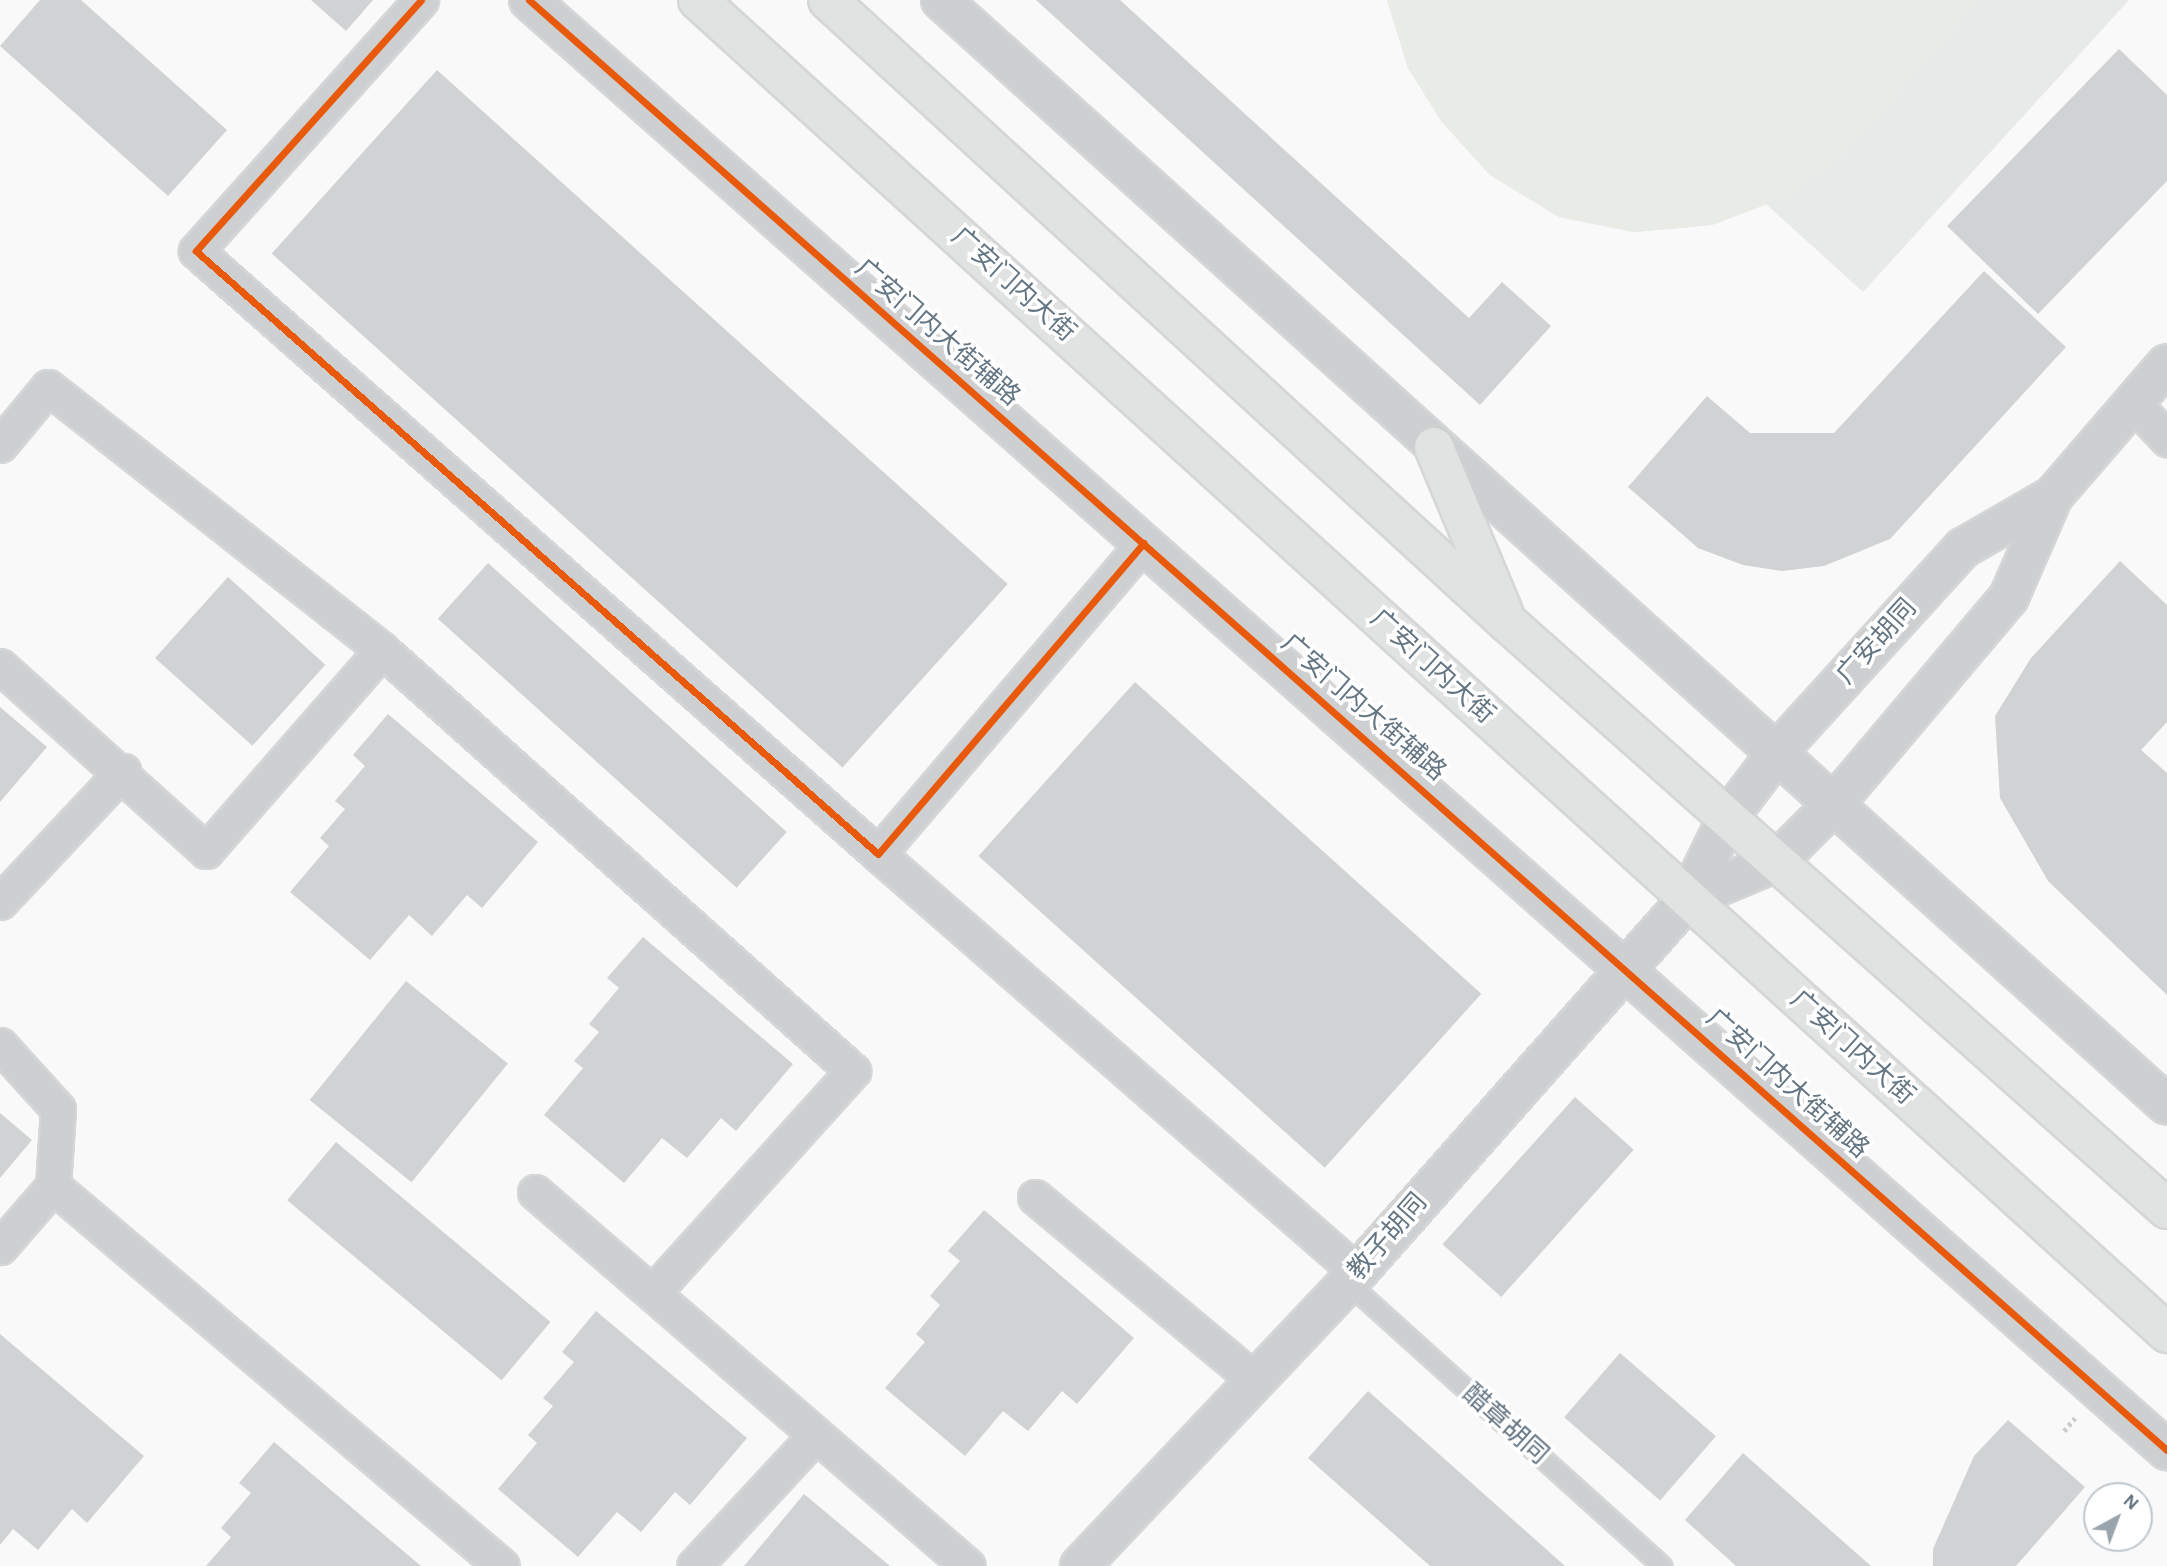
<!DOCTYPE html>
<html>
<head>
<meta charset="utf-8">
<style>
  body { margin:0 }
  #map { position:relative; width:2167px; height:1566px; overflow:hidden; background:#f9f9f9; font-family:"Alegreya Sans","Noto Sans SC",sans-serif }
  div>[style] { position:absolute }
  .built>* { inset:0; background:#e8e9e9 }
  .green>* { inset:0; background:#e8ebe6 }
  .building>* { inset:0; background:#d0d2d3; transform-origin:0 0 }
  .path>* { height:4.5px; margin-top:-2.25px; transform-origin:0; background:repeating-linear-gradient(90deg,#cbcccd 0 3.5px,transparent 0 7px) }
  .roads { filter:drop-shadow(2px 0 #d5d6d7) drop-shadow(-2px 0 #d5d6d7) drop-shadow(0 2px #d5d6d7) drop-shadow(0 -2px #d5d6d7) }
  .service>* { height:18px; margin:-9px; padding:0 9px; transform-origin:9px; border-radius:9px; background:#cecfd0 }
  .minor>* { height:33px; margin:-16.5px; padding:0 16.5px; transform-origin:16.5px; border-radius:16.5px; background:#cecfd0 }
  .tertiary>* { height:38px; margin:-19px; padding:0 19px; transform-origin:19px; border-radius:19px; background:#cecfd0 }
  .primary>* { height:38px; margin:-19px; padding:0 19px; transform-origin:19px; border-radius:19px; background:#e1e2e2 }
  .cycleway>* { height:7px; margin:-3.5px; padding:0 3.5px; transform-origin:3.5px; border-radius:3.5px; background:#e8590c }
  span { translate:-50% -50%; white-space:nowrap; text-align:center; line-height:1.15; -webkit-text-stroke:7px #fff; paint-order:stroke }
  .street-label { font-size:26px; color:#657683 }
  .north { position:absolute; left:2083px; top:1482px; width:70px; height:70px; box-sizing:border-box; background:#fff; border:2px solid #c1c8cd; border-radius:50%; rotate:41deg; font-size:19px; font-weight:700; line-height:28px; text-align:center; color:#657683 }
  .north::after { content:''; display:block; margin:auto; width:24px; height:32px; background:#99a4ac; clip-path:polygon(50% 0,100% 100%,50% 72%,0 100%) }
</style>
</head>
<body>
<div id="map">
  <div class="built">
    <div style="clip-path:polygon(1387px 0,2129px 0,1863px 292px,1766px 204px,1712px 225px,1634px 232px,1559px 217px,1490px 175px,1442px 122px,1408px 68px)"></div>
  </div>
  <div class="green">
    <div style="clip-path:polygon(1387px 0,1979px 0,1844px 155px,1786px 197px,1712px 225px,1634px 232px,1559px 217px,1490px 175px,1442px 122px,1408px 68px)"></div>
  </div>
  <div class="building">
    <div style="clip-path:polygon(40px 0,81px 0,227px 130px,168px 196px,0 46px)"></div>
    <div style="clip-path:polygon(311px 0,373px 0,346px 31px)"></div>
    <div style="clip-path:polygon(1036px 0,1120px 0,1469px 318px,1502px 282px,1551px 326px,1480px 405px)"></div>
    <div style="clip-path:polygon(2119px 49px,2167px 95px,2167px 181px,2038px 314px,1947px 226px)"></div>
    <div style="left:437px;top:70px;width:768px;height:247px;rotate:42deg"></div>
    <div style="clip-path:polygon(1984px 271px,2066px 347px,1890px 539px,1824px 566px,1782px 571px,1743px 565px,1698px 548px,1628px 487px,1707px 396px,1750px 433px,1834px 433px)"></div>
    <div style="clip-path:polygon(2120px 561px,2167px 605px,2167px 722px,2141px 750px,2167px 773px,2167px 995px,2048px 881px,2000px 798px,1995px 716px,2031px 658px)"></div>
    <div style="left:488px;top:563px;width:402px;height:75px;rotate:42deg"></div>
    <div style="left:228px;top:577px;width:131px;height:109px;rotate:42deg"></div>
    <div style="left:1135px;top:682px;width:466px;height:234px;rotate:42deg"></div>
    <div style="clip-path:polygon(0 707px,47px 747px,0 802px)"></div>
    <div style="clip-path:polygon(388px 714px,538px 842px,482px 908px,467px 895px,432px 936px,409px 915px,370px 960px,290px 892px,329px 846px,320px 838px,345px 809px,335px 801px,365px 766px,353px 755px)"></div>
    <div style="clip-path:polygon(643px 937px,793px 1064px,736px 1131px,721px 1118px,687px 1158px,662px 1138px,624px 1183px,544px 1115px,583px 1068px,574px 1061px,599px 1032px,589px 1024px,619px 988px,607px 978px)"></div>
    <div style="left:406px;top:981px;width:131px;height:153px;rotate:39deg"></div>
    <div style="left:1575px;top:1097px;width:79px;height:198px;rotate:42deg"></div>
    <div style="clip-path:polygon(0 1113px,32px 1140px,0 1178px)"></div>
    <div style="left:336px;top:1142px;width:280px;height:76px;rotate:40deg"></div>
    <div style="clip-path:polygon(984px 1210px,1134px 1338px,1077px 1404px,1062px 1391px,1028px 1431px,1003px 1411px,965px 1456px,885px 1388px,925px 1342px,916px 1334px,940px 1305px,930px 1296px,960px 1261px,948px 1251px)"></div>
    <div style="clip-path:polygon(596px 1311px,747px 1438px,690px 1505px,675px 1492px,641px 1532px,617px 1512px,578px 1557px,498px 1489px,537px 1443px,528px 1435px,553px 1406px,543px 1398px,574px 1362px,562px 1352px)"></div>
    <div style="clip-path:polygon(0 1334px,144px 1456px,87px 1523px,72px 1509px,38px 1550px,13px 1529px,0 1545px)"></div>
    <div style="left:1620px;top:1353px;width:127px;height:85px;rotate:41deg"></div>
    <div style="clip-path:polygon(1368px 1391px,1565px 1566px,1430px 1566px,1308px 1458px)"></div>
    <div style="clip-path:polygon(2008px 1420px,2085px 1487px,2016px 1566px,1933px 1566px,1933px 1549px,1974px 1456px)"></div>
    <div style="clip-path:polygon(274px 1442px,421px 1566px,206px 1566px,231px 1537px,221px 1528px,251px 1493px,239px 1483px)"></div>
    <div style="clip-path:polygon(1743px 1453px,1871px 1566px,1736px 1566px,1685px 1520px)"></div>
    <div style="clip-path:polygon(804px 1494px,890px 1566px,744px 1566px)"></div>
  </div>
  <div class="path">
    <div style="left:2064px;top:1431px;width:17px;rotate:-50deg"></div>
  </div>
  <div class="roads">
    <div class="service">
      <div style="left:1348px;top:1283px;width:423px;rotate:42deg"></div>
    </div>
    <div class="minor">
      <div style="left:421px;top:0;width:337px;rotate:131.9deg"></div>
      <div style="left:196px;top:251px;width:910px;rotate:41.48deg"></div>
      <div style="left:878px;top:854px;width:409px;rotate:-49.5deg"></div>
      <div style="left:2133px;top:403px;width:50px;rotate:46.6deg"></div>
      <div style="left:0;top:445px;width:75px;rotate:-50.4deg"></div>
      <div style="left:48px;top:387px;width:425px;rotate:38.2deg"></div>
      <div style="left:382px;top:650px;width:632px;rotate:41.79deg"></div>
      <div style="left:853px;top:1071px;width:297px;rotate:132.1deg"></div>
      <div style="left:0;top:666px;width:277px;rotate:41.9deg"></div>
      <div style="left:206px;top:851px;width:267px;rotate:-48.8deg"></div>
      <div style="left:878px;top:854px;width:636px;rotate:41.11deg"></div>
      <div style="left:0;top:902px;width:180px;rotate:-46.8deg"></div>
      <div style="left:0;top:1045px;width:86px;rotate:47.8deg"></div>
      <div style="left:58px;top:1109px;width:77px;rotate:93.7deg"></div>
      <div style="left:53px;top:1186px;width:81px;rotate:131deg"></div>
      <div style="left:53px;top:1186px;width:588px;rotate:40.24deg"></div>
      <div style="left:535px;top:1192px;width:572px;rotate:40.82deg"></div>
      <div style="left:1035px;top:1197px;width:288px;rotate:39.8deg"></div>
      <div style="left:694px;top:1566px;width:178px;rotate:-47.1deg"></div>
    </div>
    <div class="tertiary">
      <div style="left:529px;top:0;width:2188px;rotate:41.52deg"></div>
      <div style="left:941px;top:0;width:1650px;rotate:42.03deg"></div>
      <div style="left:1688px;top:899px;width:95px;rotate:-22.8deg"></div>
      <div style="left:1776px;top:862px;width:83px;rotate:-45deg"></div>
      <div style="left:1835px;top:803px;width:270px;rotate:-49.8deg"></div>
      <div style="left:2009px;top:597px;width:110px;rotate:-66.5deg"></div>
      <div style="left:2053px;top:496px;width:174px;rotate:-49.2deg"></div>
      <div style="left:1080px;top:1566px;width:390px;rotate:-46.6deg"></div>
      <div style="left:1348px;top:1283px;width:513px;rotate:-48.48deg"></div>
      <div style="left:1688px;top:899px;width:89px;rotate:-64deg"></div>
      <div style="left:1727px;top:819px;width:86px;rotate:-53deg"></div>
      <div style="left:1779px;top:750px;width:273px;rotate:-47.7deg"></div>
      <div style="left:1963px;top:548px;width:104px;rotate:-30deg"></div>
    </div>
    <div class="primary">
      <div style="left:698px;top:0;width:1984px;rotate:42.22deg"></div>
      <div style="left:828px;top:0;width:922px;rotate:42.5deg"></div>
      <div style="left:1508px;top:623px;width:882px;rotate:41.64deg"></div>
      <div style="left:1434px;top:447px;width:179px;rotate:67.3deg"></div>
    </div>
  </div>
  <div class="cycleway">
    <div style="left:421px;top:0;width:337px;rotate:131.9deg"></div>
    <div style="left:196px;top:251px;width:910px;rotate:41.48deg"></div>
    <div style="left:878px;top:854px;width:409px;rotate:-49.5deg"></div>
    <div style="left:529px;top:0;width:2188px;rotate:41.52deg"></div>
  </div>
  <div class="street-label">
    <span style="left:1013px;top:285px;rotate:42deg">广安门内大街</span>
    <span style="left:937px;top:333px;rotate:41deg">广安门内大街辅路</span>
    <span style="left:1877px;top:642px;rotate:-48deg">广安胡同</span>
    <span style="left:1432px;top:667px;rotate:42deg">广安门内大街</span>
    <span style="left:1363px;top:708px;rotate:41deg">广安门内大街辅路</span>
    <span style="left:1852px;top:1048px;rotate:42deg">广安门内大街</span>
    <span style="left:1787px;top:1084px;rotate:42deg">广安门内大街辅路</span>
    <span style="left:1388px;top:1237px;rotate:-49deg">教子胡同</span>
    <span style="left:1505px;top:1425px;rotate:42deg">醋章胡同</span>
  </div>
  <div class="north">N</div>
</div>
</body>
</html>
